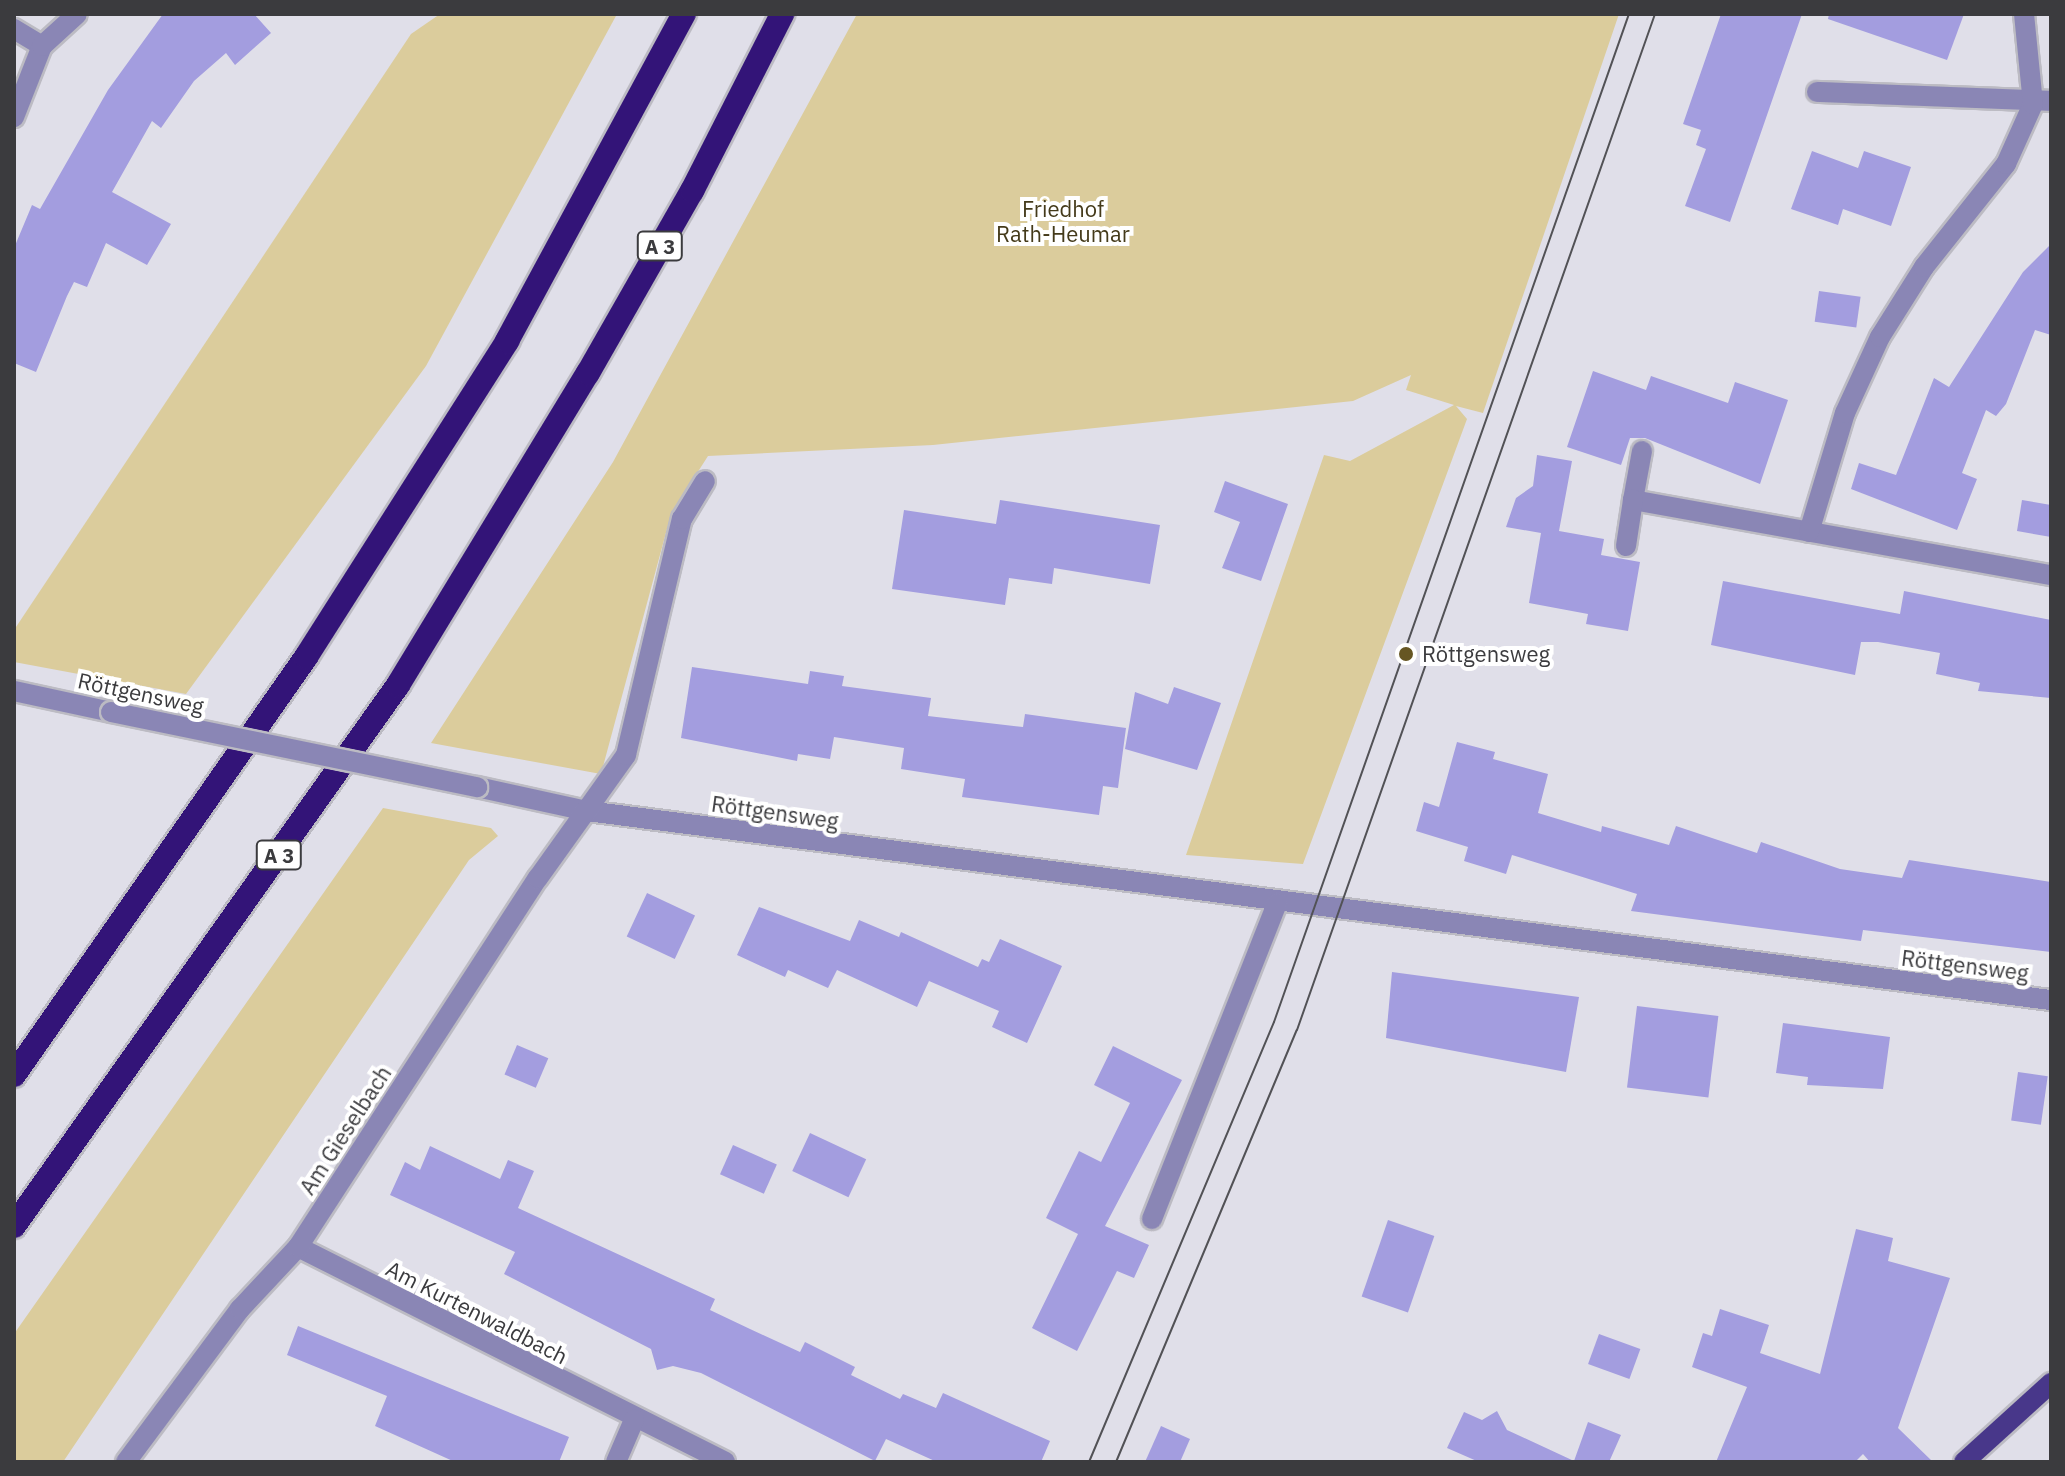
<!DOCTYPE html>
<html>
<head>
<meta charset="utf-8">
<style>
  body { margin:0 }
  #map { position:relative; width:2065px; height:1476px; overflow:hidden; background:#e0dfe9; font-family:"IBM Plex Sans",sans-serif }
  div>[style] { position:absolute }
  .green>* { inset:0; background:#dbcc9c }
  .building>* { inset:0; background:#a39ddf; transform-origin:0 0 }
  .roads { filter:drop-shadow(2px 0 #bcbbc3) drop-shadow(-2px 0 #bcbbc3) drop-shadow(0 2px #bcbbc3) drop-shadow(0 -2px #bcbbc3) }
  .minor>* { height:20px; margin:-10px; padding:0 10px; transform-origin:10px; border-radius:10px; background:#8a86b5 }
  .major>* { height:20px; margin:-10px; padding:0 10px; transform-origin:10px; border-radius:10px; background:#48378a }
  .highway>* { height:24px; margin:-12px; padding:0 12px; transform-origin:12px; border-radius:12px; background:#331478 }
  .tram>* { height:2px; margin:-1px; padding:0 1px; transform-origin:1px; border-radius:1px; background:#525256 }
  .bridges { filter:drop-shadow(2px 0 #bcbbc3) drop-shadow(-2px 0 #bcbbc3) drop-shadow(0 2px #bcbbc3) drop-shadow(0 -2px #bcbbc3) }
  .minor-bridge>* { height:20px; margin:-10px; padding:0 10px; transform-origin:10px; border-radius:10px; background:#8a86b5 }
  .dots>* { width:22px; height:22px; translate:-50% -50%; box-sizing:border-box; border:4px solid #fff; border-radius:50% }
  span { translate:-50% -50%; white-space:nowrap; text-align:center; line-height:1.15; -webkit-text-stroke:8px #fff; paint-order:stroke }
  .shield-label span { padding:2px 6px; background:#fff; border:2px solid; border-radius:6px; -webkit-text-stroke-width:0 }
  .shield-label { font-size:20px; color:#3b3b3e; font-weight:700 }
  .park-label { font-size:22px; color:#443a1a }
  .poi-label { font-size:22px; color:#3b3b3e }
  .left { translate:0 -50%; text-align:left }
  .street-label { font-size:22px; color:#3b3b3e }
  .frame { position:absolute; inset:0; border:16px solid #3b3b3e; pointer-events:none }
</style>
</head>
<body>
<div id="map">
  <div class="green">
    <div style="clip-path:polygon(440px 14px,617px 14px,426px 366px,186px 694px,14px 662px,14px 630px,411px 34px)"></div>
    <div style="clip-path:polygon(857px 14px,1619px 14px,1483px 413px,1456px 406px,1467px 419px,1303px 864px,1186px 855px,1324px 455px,1350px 461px,1454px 405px,1406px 390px,1411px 375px,1353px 401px,933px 445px,708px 456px,671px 514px,601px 774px,431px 743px,613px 462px)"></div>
    <div style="clip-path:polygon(383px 808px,491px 828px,498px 836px,469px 860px,63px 1462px,14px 1462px,14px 1334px)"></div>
  </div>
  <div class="building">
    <div style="clip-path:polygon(163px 14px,254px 14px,271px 33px,235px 65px,226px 53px,194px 81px,161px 128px,152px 121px,112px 192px,171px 224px,147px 265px,106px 243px,87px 287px,74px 282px,67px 296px,36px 372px,14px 363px,14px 248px,32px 205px,40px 209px,108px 90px)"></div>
    <div style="clip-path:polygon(1721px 14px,1802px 14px,1730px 222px,1685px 206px,1706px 149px,1696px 145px,1701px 130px,1683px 124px)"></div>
    <div style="clip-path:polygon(1829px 14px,1964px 14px,1947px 60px,1828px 19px)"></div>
    <div style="clip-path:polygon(1812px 151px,1858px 168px,1864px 151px,1911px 167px,1891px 226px,1843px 209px,1838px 225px,1791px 209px)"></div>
    <div style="clip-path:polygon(2051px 244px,2051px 335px,2035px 330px,2006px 404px,1996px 416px,1986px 410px,1962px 473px,1977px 479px,1957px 530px,1851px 489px,1859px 463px,1896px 475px,1934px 378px,1949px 387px,2023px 272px)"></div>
    <div style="left:1819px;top:291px;width:42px;height:31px;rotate:8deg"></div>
    <div style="clip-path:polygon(1593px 371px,1646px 390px,1651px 376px,1728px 403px,1735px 382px,1788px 400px,1760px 484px,1645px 438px,1630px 438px,1621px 465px,1567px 447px)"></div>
    <div style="clip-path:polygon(1537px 455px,1572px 461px,1559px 531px,1604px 539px,1601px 555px,1640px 562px,1628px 631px,1586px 624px,1588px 614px,1529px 603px,1541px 533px,1506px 527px,1516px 498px,1533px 486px)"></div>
    <div style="clip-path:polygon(1225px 481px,1288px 504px,1261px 581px,1222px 568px,1240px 522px,1214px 512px)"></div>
    <div style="clip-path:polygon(1000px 500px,1160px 525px,1150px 584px,1054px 568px,1052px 584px,1009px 578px,1005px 605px,892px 589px,904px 510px,996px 524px)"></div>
    <div style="clip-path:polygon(2022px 500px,2051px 505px,2051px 537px,2017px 531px)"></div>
    <div style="clip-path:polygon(1723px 581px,1900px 614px,1904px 591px,2051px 620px,2051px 698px,1978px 691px,1980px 683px,1936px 674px,1940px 653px,1878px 642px,1861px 642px,1855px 675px,1711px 645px)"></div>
    <div style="clip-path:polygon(692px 667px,808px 684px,810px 671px,844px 676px,842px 686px,931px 698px,928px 716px,1023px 727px,1025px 714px,1126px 728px,1118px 788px,1103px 786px,1099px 815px,962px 797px,965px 779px,901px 769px,904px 748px,834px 737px,830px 759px,798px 754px,797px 761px,681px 738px)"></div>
    <div style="clip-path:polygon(1174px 687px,1221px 703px,1197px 770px,1125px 749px,1135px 692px,1168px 704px)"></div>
    <div style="clip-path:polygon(1457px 742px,1495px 752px,1493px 759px,1548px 774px,1538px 813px,1601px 832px,1602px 826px,1669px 845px,1676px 826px,1757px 853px,1761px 842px,1840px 869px,1902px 878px,1909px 860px,2051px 882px,2051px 952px,1863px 930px,1861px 941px,1631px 911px,1637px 894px,1512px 855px,1506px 874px,1464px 861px,1468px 847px,1416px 831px,1424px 802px,1439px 807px)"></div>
    <div style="left:647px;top:893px;width:53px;height:48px;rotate:25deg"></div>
    <div style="clip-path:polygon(759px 907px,850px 941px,859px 920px,899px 937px,901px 932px,978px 967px,982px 959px,989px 962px,1000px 939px,1062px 966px,1027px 1043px,992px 1027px,999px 1011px,929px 981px,917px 1007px,837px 970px,828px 988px,788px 970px,785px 977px,737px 955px)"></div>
    <div style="clip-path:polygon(1392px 972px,1579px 997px,1566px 1072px,1386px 1038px)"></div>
    <div style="left:1637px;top:1006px;width:82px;height:82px;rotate:7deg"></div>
    <div style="clip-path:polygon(1783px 1023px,1890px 1037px,1883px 1089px,1807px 1085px,1808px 1077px,1776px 1073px)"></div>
    <div style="left:517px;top:1045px;width:34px;height:32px;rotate:23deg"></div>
    <div style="clip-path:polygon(1113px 1046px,1182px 1080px,1105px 1226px,1149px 1245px,1134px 1278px,1117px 1271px,1077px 1351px,1032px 1328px,1078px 1234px,1046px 1218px,1079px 1151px,1101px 1162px,1130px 1103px,1094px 1085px)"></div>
    <div style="left:2018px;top:1072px;width:30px;height:49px;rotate:8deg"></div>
    <div style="left:810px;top:1133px;width:62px;height:42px;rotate:25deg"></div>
    <div style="left:733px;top:1145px;width:48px;height:32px;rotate:24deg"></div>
    <div style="clip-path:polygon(430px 1146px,500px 1179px,508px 1160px,534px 1171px,518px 1208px,715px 1299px,710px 1310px,750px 1329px,800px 1352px,805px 1342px,855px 1367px,851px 1375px,900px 1399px,903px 1394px,936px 1408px,943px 1393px,1050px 1441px,1041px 1462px,937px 1462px,886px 1439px,875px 1461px,701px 1373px,673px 1366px,657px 1370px,651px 1349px,504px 1274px,515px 1252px,390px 1195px,405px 1162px,420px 1170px)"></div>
    <div style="left:1388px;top:1220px;width:49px;height:81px;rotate:19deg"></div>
    <div style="clip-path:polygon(1856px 1229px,1893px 1238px,1888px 1261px,1950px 1278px,1898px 1428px,1933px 1462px,1870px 1462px,1863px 1454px,1855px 1462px,1716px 1462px,1747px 1387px,1692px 1367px,1703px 1333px,1712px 1336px,1720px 1309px,1769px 1325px,1760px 1353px,1820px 1374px)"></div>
    <div style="clip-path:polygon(298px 1326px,569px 1437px,559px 1462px,455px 1462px,375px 1426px,387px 1396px,287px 1355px)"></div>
    <div style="left:1599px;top:1334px;width:44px;height:32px;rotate:20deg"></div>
    <div style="clip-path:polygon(1497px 1411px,1507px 1430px,1574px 1461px,1588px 1422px,1621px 1435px,1609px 1462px,1479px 1462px,1447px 1448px,1464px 1412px,1482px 1420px)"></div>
    <div style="clip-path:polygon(1161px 1426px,1190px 1439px,1180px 1462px,1145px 1462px)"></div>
  </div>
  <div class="roads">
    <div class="minor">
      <div style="left:14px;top:29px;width:33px;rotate:31deg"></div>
      <div style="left:1817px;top:92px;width:234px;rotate:2.2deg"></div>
      <div style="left:14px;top:117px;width:76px;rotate:-68.5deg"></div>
      <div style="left:42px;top:46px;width:47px;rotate:-42.4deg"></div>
      <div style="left:1642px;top:451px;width:50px;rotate:100.4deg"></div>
      <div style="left:1633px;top:500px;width:425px;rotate:10.2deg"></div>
      <div style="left:1809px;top:532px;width:124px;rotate:-73.2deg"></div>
      <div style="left:1845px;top:413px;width:84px;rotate:-65.3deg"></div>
      <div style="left:1880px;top:337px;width:83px;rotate:-57.8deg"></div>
      <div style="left:1924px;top:267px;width:132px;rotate:-51.5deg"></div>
      <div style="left:2006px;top:164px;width:66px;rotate:-65.8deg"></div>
      <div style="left:2033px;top:104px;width:90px;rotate:-95.7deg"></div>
      <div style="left:1626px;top:546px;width:47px;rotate:-81.3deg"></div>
      <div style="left:14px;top:691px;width:99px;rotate:12.2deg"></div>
      <div style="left:477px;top:787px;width:113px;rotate:12.3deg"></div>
      <div style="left:587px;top:811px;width:1476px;rotate:7.36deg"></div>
      <div style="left:1152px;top:1219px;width:340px;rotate:-68.4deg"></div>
      <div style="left:298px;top:1247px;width:478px;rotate:26.7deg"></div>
      <div style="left:126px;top:1462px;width:191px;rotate:-53.3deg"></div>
      <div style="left:240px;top:1309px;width:85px;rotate:-46.9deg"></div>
      <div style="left:298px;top:1247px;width:440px;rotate:-57deg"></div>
      <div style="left:538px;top:878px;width:151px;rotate:-54.4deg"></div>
      <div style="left:626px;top:755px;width:243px;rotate:-76.7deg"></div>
      <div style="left:682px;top:519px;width:44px;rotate:-58.8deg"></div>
      <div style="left:616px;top:1462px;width:46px;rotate:-66.8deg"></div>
    </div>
    <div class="major">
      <div style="left:1964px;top:1462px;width:118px;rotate:-42.2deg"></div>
    </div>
    <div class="highway">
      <div style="left:14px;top:1075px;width:510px;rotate:-55.06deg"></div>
      <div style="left:306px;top:657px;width:375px;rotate:-57.5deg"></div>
      <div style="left:507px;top:341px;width:372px;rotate:-61.6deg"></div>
      <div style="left:14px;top:1226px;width:663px;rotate:-54.63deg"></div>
      <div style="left:398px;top:685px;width:365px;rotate:-58.7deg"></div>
      <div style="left:588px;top:373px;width:210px;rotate:-60.3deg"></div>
      <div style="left:692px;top:191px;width:199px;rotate:-63deg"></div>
    </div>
  </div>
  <div class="tram">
    <div style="left:1089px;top:1462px;width:477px;rotate:-67.2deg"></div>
    <div style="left:1274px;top:1022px;width:1069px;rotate:-70.6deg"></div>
    <div style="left:1116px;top:1462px;width:468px;rotate:-67.3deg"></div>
    <div style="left:1297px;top:1030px;width:1077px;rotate:-70.59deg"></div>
  </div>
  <div class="bridges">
    <div class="minor-bridge">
      <div style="left:111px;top:712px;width:374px;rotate:11.6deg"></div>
    </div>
  </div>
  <div class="dots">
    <div style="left:1406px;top:654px;background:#665623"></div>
  </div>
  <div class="shield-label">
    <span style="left:660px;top:246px">A 3</span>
    <span style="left:279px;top:855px">A 3</span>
  </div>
  <div class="park-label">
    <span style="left:1063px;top:221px">Friedhof<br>Rath-Heumar</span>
  </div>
  <div class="poi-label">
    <span class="left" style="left:1422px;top:654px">Röttgensweg</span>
  </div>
  <div class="street-label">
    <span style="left:141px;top:693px;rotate:12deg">Röttgensweg</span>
    <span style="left:775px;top:812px;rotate:8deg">Röttgensweg</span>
    <span style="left:1965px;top:965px;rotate:7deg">Röttgensweg</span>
    <span style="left:345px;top:1130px;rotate:-57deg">Am Gieselbach</span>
    <span style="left:477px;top:1312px;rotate:27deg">Am Kurtenwaldbach</span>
  </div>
  <div class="frame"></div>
</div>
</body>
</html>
